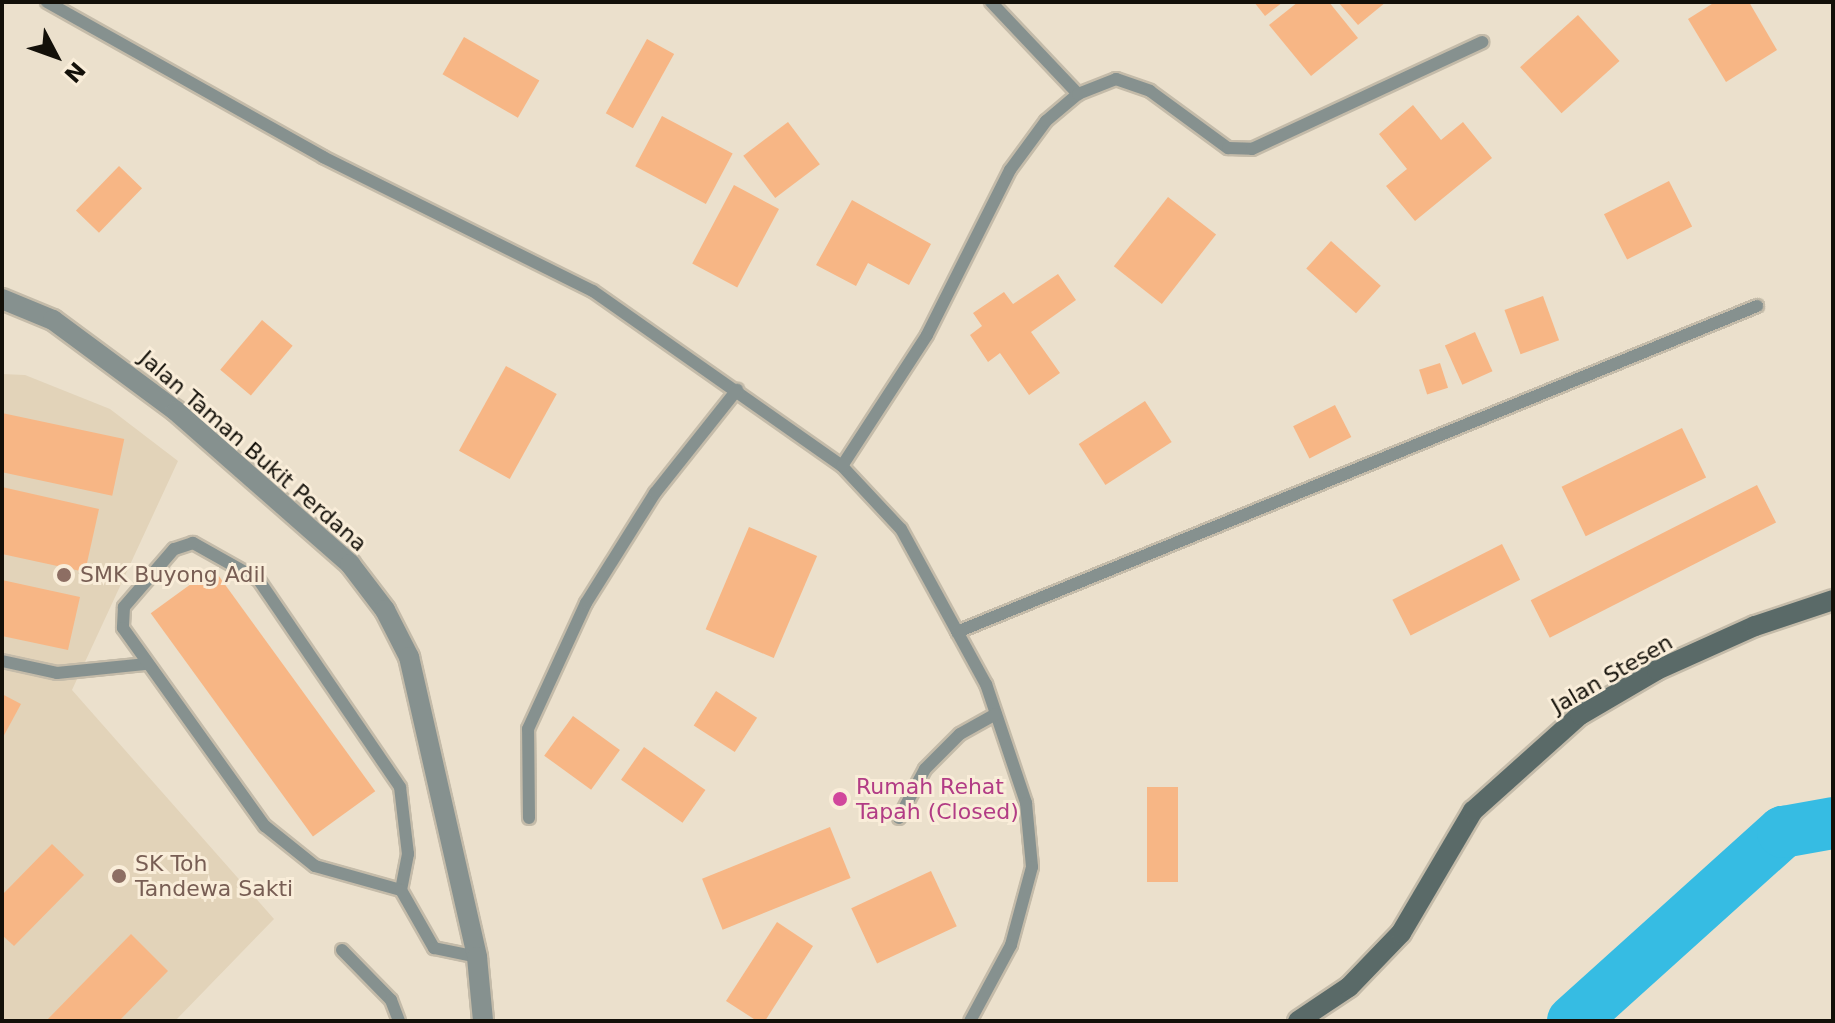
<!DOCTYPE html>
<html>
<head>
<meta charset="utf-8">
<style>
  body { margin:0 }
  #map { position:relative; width:1835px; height:1023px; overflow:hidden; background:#ebe0cc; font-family:"DejaVu Sans",sans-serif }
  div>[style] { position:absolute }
  .built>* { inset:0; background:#e2d3b9 }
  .river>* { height:52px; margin:-26px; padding:0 26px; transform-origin:26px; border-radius:26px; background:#36bce3 }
  .building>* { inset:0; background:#f7b685; transform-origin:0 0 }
  .roads { filter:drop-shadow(2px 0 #c4bba9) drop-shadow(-2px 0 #c4bba9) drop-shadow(0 2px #c4bba9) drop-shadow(0 -2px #c4bba9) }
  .service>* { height:12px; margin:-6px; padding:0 6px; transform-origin:6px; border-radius:6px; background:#86918f }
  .minor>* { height:20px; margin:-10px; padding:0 10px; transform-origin:10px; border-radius:10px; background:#86918f }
  .secondary>* { height:20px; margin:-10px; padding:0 10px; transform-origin:10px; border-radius:10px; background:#5a6a68 }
  .dots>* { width:22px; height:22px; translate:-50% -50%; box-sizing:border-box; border:4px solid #f9edd9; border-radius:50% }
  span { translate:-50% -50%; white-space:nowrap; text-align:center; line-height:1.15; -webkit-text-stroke:6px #f9edd9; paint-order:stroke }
  .street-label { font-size:22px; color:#131009 }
  .education-label { font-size:22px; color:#785e54 }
  .left { translate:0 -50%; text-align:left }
  .hotel-label { font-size:22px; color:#b23c85 }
  .frame { position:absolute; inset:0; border:4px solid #131009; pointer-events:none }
  .north { position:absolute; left:16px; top:16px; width:80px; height:80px; -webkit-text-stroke:6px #f9edd9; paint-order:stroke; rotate:131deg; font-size:22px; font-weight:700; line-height:32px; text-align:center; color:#131009 }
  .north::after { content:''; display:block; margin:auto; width:28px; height:36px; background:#131009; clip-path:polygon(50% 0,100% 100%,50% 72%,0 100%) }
</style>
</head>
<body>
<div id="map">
  <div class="built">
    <div style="clip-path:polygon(2px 374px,25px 375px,110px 409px,178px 461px,72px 690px,274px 919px,175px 1021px,2px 1021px)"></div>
  </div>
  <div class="river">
    <div style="left:1573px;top:1021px;width:283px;rotate:-42deg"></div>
    <div style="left:1783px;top:832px;width:51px;rotate:-10.2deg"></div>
  </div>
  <div class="building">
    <div style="clip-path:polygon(1254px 2px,1283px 2px,1265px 16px)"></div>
    <div style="clip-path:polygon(1298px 2px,1329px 2px,1358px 38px,1311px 76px,1269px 25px)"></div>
    <div style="clip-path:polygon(1338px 2px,1386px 2px,1358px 25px)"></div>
    <div style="clip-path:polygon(1715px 2px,1749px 2px,1777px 50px,1726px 82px,1688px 19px)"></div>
    <div style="left:1578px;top:15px;width:62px;height:78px;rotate:48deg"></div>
    <div style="left:464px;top:37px;width:87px;height:43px;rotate:30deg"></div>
    <div style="left:647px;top:39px;width:31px;height:85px;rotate:29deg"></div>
    <div style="clip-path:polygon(1413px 105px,1441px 140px,1463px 122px,1492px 158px,1415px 221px,1386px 186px,1407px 169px,1379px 134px)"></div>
    <div style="left:662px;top:116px;width:80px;height:57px;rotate:28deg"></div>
    <div style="left:788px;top:122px;width:53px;height:56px;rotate:53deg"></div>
    <div style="left:119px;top:166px;width:32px;height:62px;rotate:44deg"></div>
    <div style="left:1669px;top:181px;width:51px;height:73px;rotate:63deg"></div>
    <div style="left:734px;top:185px;width:51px;height:89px;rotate:28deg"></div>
    <div style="left:1168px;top:197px;width:61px;height:88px;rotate:38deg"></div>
    <div style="clip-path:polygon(852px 200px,931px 244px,909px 285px,868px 263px,856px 286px,816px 265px)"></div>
    <div style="left:1331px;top:241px;width:67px;height:37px;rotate:42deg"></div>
    <div style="clip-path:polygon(1058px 274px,1076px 300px,1031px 332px,1060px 373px,1029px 395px,1000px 353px,988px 362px,970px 335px,982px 326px,973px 313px,1004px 292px,1013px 304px)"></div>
    <div style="left:1543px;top:296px;width:47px;height:41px;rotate:70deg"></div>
    <div style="left:262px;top:320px;width:40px;height:65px;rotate:40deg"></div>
    <div style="left:1475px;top:332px;width:43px;height:33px;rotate:66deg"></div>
    <div style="left:1440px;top:363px;width:26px;height:22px;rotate:72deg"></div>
    <div style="left:506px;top:366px;width:58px;height:97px;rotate:29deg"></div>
    <div style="left:1145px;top:401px;width:49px;height:79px;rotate:57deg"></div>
    <div style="left:1335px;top:405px;width:36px;height:47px;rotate:63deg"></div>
    <div style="left:2px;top:413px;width:125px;height:58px;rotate:12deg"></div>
    <div style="left:1682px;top:428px;width:55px;height:134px;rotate:64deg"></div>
    <div style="left:1757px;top:485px;width:42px;height:254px;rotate:63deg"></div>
    <div style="clip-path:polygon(2px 487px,99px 509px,85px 572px,2px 554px)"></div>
    <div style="left:749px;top:527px;width:74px;height:111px;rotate:23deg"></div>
    <div style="left:1502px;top:544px;width:40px;height:123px;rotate:63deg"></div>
    <div style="left:213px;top:568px;width:276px;height:77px;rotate:54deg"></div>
    <div style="clip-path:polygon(2px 580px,80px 597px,68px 650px,2px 636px)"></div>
    <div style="left:716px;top:691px;width:49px;height:41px;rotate:33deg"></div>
    <div style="clip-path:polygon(2px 694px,21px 704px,2px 739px)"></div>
    <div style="left:573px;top:716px;width:58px;height:49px;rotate:36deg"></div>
    <div style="left:644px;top:747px;width:75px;height:40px;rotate:35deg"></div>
    <div style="left:1147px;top:787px;width:31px;height:95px"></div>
    <div style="left:830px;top:827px;width:55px;height:138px;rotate:68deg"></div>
    <div style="clip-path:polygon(52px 844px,84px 875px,14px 946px,2px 935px,2px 895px)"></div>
    <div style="left:931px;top:871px;width:61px;height:88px;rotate:65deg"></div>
    <div style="clip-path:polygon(777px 922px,813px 946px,765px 1021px,757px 1021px,726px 1001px)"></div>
    <div style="clip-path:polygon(131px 934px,168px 971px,119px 1021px,46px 1021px)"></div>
  </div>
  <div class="roads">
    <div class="service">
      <div style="left:47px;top:2px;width:317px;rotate:29.3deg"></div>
      <div style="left:323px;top:157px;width:301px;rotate:26.4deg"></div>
      <div style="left:593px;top:291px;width:304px;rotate:35.1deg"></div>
      <div style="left:842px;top:466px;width:86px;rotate:46.9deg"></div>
      <div style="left:901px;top:529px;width:177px;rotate:61.3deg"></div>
      <div style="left:986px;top:684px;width:126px;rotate:71.4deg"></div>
      <div style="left:1026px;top:803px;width:64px;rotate:84.6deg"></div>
      <div style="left:1032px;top:867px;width:81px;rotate:105.1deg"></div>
      <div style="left:1011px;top:945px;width:86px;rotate:118.3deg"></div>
      <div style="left:991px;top:2px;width:127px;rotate:46.6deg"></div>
      <div style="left:842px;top:466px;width:156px;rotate:-57deg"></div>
      <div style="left:927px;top:335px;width:185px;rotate:-63.3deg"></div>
      <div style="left:1010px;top:170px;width:61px;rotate:-53.7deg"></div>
      <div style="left:1046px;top:121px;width:42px;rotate:-40.2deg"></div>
      <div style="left:1078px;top:94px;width:41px;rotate:-21.5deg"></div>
      <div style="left:1116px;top:79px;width:36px;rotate:19deg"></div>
      <div style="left:1150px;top:91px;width:97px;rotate:36.2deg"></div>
      <div style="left:1228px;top:148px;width:24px;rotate:2deg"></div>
      <div style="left:1252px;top:149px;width:254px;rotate:-24.9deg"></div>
      <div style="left:957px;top:632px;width:864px;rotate:-22.17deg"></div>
      <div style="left:2px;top:661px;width:56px;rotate:12.3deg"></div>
      <div style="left:57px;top:673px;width:88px;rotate:-5.8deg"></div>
      <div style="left:529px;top:818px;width:89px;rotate:-90.6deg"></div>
      <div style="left:528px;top:729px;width:139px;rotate:-65.3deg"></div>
      <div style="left:586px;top:603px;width:130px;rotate:-57.9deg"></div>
      <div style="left:655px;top:493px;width:132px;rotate:-51.5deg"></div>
      <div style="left:899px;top:818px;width:55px;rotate:-62deg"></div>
      <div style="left:925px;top:769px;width:49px;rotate:-45deg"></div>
      <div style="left:960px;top:734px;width:41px;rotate:-29.1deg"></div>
      <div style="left:401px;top:890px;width:37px;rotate:-79deg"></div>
      <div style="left:408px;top:854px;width:67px;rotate:-96.8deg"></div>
      <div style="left:400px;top:787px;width:250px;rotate:-124.3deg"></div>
      <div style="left:259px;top:580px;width:76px;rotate:-150.7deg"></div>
      <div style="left:193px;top:543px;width:20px;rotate:162deg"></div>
      <div style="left:174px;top:549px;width:77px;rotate:130.8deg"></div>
      <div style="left:124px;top:607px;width:21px;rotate:93deg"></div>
      <div style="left:123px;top:628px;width:244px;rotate:54.4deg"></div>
      <div style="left:265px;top:826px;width:64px;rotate:38.7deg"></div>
      <div style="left:315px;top:866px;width:89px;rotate:15.6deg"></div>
      <div style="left:401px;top:890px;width:67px;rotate:60.4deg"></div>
      <div style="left:434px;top:948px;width:44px;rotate:11.8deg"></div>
      <div style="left:342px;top:950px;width:70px;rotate:45.6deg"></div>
      <div style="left:391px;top:1000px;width:22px;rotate:69deg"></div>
    </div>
    <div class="minor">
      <div style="left:2px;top:299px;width:55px;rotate:22.4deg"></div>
      <div style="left:53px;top:320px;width:153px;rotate:36.5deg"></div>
      <div style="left:176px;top:411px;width:232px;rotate:41.3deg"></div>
      <div style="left:350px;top:564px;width:58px;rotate:52.7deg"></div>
      <div style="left:385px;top:610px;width:53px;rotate:62.9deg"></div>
      <div style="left:409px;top:657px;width:308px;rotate:77.2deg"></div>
      <div style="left:477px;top:957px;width:64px;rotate:84.6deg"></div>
    </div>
    <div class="secondary">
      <div style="left:1298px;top:1021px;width:61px;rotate:-33.7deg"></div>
      <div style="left:1349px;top:987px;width:75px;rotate:-46.1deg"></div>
      <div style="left:1401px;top:933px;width:142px;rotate:-59.5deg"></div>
      <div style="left:1473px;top:811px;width:144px;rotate:-41.9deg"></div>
      <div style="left:1580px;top:715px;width:89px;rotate:-30.3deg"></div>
      <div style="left:1657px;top:670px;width:107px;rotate:-24.2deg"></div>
      <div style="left:1755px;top:626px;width:82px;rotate:-18.4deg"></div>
    </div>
  </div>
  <div class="dots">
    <div style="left:64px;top:575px;background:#8d6e63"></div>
    <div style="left:840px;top:799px;background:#d1479c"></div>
    <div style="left:119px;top:876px;background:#8d6e63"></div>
  </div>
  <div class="street-label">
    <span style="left:253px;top:451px;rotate:41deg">Jalan Taman Bukit Perdana</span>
    <span style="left:1612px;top:674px;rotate:-30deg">Jalan Stesen</span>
  </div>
  <div class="education-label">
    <span class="left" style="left:80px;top:575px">SMK Buyong Adil</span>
    <span class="left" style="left:135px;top:876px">SK Toh<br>Tandewa Sakti</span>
  </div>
  <div class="hotel-label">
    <span class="left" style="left:856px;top:799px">Rumah Rehat<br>Tapah (Closed)</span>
  </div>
  <div class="frame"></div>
  <div class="north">N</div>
</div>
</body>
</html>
